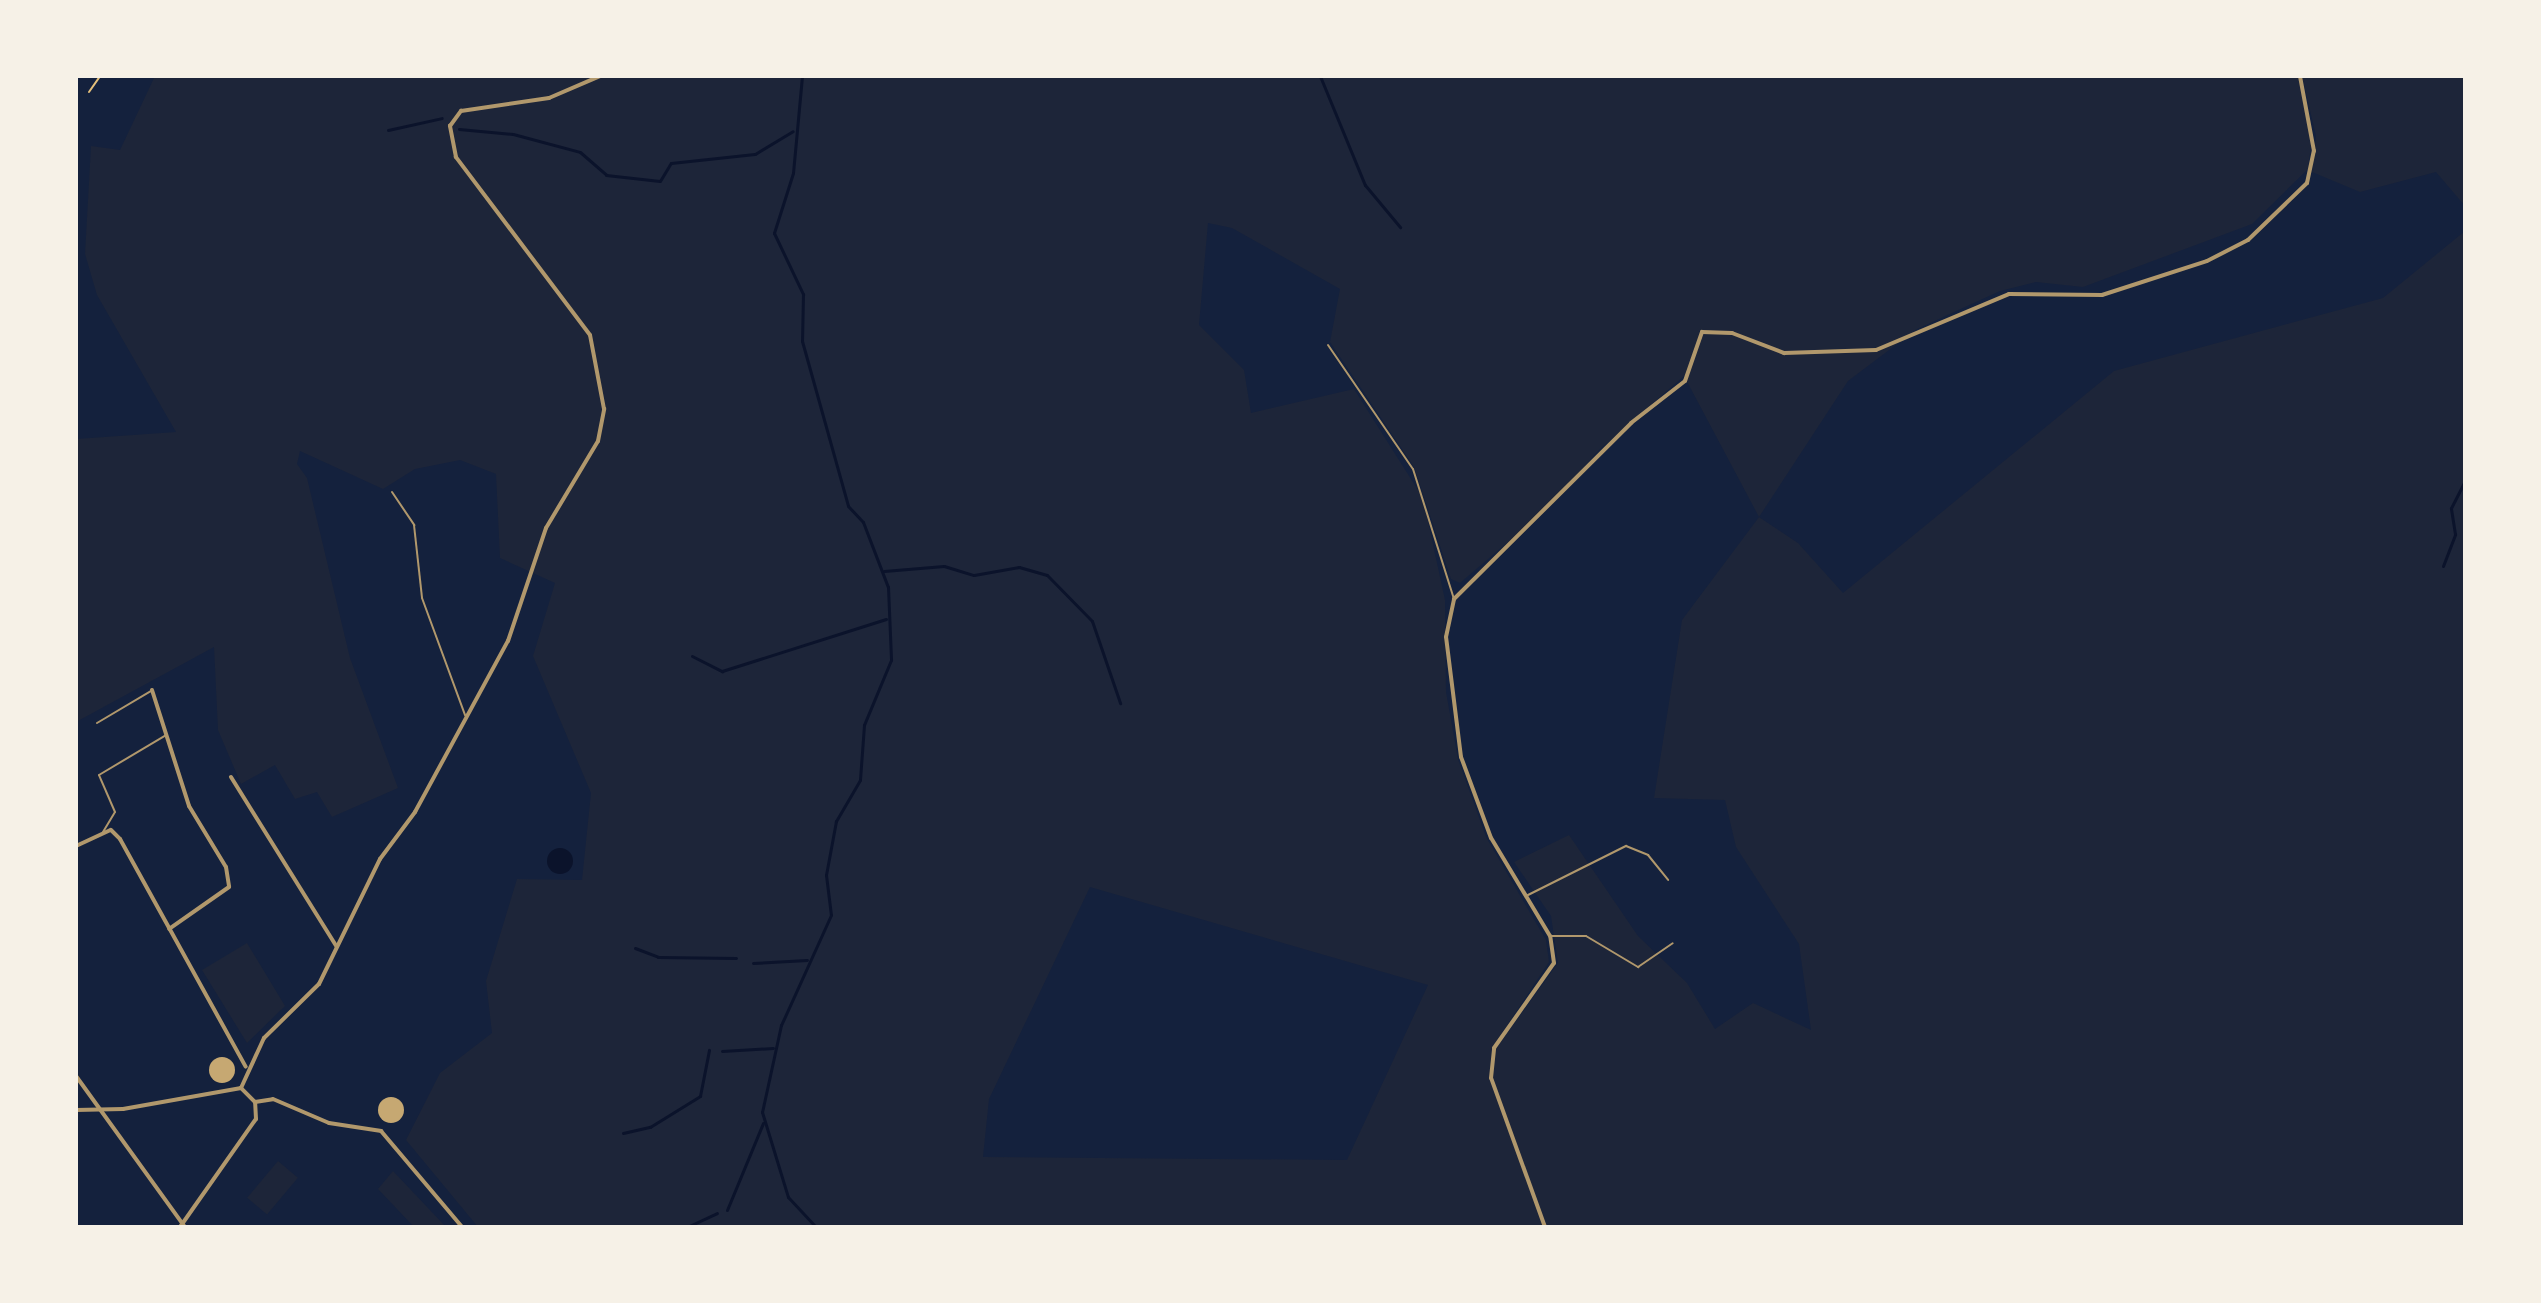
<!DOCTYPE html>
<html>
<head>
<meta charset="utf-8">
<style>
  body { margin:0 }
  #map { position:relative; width:2541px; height:1303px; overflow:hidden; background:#14213d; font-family:"Space Grotesk",sans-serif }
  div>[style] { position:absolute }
  .green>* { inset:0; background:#1d2539; transform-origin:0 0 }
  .water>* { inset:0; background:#0b132b }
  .round { border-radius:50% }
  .stream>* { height:3px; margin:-1.5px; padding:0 1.5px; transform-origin:1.5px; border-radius:1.5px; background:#0b132b }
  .building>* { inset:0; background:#c6a872 }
  .path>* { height:2px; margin:-1px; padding:0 1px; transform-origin:1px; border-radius:1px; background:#e5c07b }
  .service>* { height:2px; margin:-1px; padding:0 1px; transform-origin:1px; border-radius:1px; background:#b1986c }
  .minor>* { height:4px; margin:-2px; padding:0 2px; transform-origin:2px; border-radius:2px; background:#b1986c }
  span { translate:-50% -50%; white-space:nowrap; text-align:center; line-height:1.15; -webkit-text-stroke:8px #f6f1e7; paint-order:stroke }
  .frame { position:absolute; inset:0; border:78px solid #f6f1e7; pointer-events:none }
</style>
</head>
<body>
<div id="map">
  <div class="green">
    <div style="clip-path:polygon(evenodd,155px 76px,2298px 76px,2312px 137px,2308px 169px,2252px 224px,2083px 287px,2036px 282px,2000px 291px,1917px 329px,1848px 381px,1759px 517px,1798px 543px,1843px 593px,2114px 371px,2383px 298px,2465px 231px,2465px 1227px,1547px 1227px,1492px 1079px,1495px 1050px,1558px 963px,1551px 916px,1514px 862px,1569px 835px,1638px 936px,1687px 983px,1715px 1029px,1753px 1003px,1811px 1030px,1799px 944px,1736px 847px,1725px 800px,1654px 798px,1682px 620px,1759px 517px,1684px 376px,1599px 450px,1544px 511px,1460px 583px,1451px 579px,1414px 467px,1330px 342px,1340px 289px,1232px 228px,1208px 223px,1199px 325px,1244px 370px,1251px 413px,1354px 389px,1423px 498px,1445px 600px,1446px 692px,1458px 759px,1486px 837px,1546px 940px,1549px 962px,1492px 1048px,1489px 1078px,1544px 1227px,478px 1227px,406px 1140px,440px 1073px,492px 1033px,486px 981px,517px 879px,582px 880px,591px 793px,533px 656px,555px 583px,500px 558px,496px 474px,460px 460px,415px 469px,383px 489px,300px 451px,297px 464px,307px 478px,350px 658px,398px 788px,332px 817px,317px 792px,295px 799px,275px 765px,241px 784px,218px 730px,214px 647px,76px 722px,76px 439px,176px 432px,97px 295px,85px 254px,91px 146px,120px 150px,155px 76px,1090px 887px,1428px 985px,1347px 1160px,983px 1157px,989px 1099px,1090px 887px)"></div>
    <div style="clip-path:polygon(2302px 76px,2465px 76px,2465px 206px,2436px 172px,2360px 192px,2312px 172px,2316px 136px)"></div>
    <div style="clip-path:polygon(247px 943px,285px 1006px,247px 1043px,202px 970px)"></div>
    <div style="left:278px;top:1161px;width:26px;height:48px;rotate:40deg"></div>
    <div style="clip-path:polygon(393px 1171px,446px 1227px,414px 1227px,378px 1189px)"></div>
  </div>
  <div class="water">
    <div class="round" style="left:547px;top:848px;width:26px;height:26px"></div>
  </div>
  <div class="stream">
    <div style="left:802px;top:76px;width:97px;rotate:95.3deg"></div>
    <div style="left:793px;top:173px;width:63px;rotate:107.6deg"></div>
    <div style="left:774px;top:233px;width:68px;rotate:64.6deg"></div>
    <div style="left:803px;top:294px;width:47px;rotate:91.2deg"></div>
    <div style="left:802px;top:341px;width:171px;rotate:74.4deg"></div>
    <div style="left:848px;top:506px;width:22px;rotate:47deg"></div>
    <div style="left:863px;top:522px;width:70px;rotate:69deg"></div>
    <div style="left:888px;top:587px;width:73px;rotate:87.6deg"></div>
    <div style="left:891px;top:660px;width:70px;rotate:112.6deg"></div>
    <div style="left:864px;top:725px;width:55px;rotate:94.2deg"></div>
    <div style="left:860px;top:780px;width:48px;rotate:120.3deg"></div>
    <div style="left:836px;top:821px;width:55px;rotate:100.5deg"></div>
    <div style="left:826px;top:875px;width:40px;rotate:82.9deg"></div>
    <div style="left:831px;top:915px;width:121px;rotate:114.4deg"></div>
    <div style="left:781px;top:1025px;width:89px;rotate:102.3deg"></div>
    <div style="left:762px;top:1112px;width:89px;rotate:73deg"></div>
    <div style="left:788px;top:1197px;width:41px;rotate:47deg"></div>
    <div style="left:1320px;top:76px;width:118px;rotate:67.6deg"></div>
    <div style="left:1365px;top:185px;width:55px;rotate:50.2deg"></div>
    <div style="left:459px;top:129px;width:54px;rotate:5.3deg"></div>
    <div style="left:513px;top:134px;width:69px;rotate:15deg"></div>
    <div style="left:580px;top:152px;width:35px;rotate:41deg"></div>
    <div style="left:606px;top:175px;width:54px;rotate:6.3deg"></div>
    <div style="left:660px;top:181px;width:21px;rotate:-59deg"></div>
    <div style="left:671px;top:163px;width:84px;rotate:-6.1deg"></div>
    <div style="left:755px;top:154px;width:44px;rotate:-31.2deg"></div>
    <div style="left:388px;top:130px;width:55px;rotate:-12.5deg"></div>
    <div style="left:2443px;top:566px;width:34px;rotate:-69deg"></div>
    <div style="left:2455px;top:534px;width:26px;rotate:-99deg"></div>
    <div style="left:2451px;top:508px;width:31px;rotate:-63deg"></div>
    <div style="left:884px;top:571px;width:60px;rotate:-4.8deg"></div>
    <div style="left:944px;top:566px;width:31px;rotate:17deg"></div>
    <div style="left:974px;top:575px;width:46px;rotate:-10.1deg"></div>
    <div style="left:1019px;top:567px;width:29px;rotate:16deg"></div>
    <div style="left:1047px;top:575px;width:64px;rotate:45.6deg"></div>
    <div style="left:1092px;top:621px;width:87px;rotate:71.1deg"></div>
    <div style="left:692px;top:656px;width:34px;rotate:27deg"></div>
    <div style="left:722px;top:671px;width:172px;rotate:-17.6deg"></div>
    <div style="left:635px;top:948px;width:25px;rotate:21deg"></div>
    <div style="left:658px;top:957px;width:78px;rotate:0.7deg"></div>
    <div style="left:753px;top:963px;width:54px;rotate:-3.2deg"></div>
    <div style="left:722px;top:1051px;width:51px;rotate:-3.4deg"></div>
    <div style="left:623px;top:1133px;width:28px;rotate:-13deg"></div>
    <div style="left:650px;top:1127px;width:59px;rotate:-31.8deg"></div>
    <div style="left:700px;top:1096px;width:47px;rotate:-78.9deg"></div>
    <div style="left:727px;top:1210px;width:94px;rotate:-67.5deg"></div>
    <div style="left:687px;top:1227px;width:33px;rotate:-25deg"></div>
  </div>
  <div class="building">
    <div class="round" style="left:209px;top:1057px;width:26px;height:26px"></div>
    <div class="round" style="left:378px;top:1097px;width:26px;height:26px"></div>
  </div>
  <div class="path">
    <div style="left:89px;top:92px;width:19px;rotate:-55deg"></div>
  </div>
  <div class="service">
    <div style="left:1328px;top:345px;width:150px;rotate:55.6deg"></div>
    <div style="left:1413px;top:469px;width:136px;rotate:72.5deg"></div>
    <div style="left:392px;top:492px;width:40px;rotate:56deg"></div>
    <div style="left:414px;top:525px;width:73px;rotate:83.7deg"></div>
    <div style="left:422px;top:598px;width:125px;rotate:69.8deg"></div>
    <div style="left:97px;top:723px;width:63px;rotate:-30.7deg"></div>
    <div style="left:103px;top:832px;width:23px;rotate:-59deg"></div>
    <div style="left:115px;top:812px;width:40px;rotate:-113.4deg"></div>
    <div style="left:99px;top:775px;width:78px;rotate:-30.8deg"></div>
    <div style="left:1528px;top:895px;width:110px;rotate:-26.6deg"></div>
    <div style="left:1626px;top:846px;width:24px;rotate:22deg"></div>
    <div style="left:1648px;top:855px;width:32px;rotate:51deg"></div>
    <div style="left:1552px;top:936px;width:34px"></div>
    <div style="left:1586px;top:936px;width:61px;rotate:30.8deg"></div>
    <div style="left:1638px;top:967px;width:42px;rotate:-34.4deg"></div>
  </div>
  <div class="minor">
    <div style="left:152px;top:690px;width:122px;rotate:72.3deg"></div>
    <div style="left:189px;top:806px;width:71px;rotate:58.8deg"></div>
    <div style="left:226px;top:867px;width:20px;rotate:81deg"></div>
    <div style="left:229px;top:887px;width:73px;rotate:145deg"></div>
    <div style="left:231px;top:777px;width:200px;rotate:58.1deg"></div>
    <div style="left:76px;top:846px;width:38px;rotate:-25deg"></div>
    <div style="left:111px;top:830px;width:13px;rotate:45deg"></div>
    <div style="left:120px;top:839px;width:260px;rotate:61.1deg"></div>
    <div style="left:76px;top:1076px;width:186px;rotate:54.2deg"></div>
    <div style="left:241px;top:1088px;width:55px;rotate:-65.3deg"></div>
    <div style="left:264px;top:1038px;width:77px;rotate:-44.5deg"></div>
    <div style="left:319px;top:984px;width:139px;rotate:-64deg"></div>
    <div style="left:380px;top:859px;width:59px;rotate:-53.3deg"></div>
    <div style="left:415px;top:812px;width:195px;rotate:-61.5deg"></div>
    <div style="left:508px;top:641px;width:119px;rotate:-71.4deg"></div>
    <div style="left:546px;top:528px;width:101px;rotate:-59.1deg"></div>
    <div style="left:598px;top:441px;width:33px;rotate:-79deg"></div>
    <div style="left:604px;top:409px;width:75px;rotate:-100.7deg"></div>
    <div style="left:590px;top:335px;width:223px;rotate:-127deg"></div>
    <div style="left:456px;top:157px;width:32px;rotate:-101deg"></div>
    <div style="left:450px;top:126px;width:19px;rotate:-54deg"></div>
    <div style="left:461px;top:111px;width:89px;rotate:-8.4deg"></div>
    <div style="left:549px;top:98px;width:56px;rotate:-23.3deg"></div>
    <div style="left:255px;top:1102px;width:18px;rotate:-9deg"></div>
    <div style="left:273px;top:1099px;width:61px;rotate:23.2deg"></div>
    <div style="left:329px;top:1123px;width:53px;rotate:8.7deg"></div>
    <div style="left:381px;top:1131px;width:126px;rotate:49.8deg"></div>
    <div style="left:76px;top:1110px;width:47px;rotate:-1.2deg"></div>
    <div style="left:123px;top:1109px;width:120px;rotate:-10.1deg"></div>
    <div style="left:180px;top:1227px;width:132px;rotate:-54.9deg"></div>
    <div style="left:256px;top:1119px;width:17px;rotate:-93deg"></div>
    <div style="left:255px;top:1102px;width:20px;rotate:-135deg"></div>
    <div style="left:1545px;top:1227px;width:158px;rotate:-109.9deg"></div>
    <div style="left:1491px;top:1078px;width:30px;rotate:-84deg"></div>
    <div style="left:1494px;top:1048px;width:104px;rotate:-54.8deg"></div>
    <div style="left:1554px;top:963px;width:27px;rotate:-98deg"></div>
    <div style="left:1550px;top:936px;width:114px;rotate:-121deg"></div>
    <div style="left:1491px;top:838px;width:86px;rotate:-110.3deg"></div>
    <div style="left:1461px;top:757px;width:121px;rotate:-97.1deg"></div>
    <div style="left:1446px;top:637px;width:39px;rotate:-78deg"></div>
    <div style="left:1454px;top:599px;width:250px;rotate:-44.8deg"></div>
    <div style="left:1631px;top:423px;width:68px;rotate:-37.9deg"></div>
    <div style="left:1685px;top:381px;width:52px;rotate:-70.9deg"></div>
    <div style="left:1702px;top:332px;width:30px;rotate:2deg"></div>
    <div style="left:1732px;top:333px;width:56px;rotate:21deg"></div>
    <div style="left:1784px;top:353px;width:92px;rotate:-1.9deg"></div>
    <div style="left:1876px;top:350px;width:144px;rotate:-22.8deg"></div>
    <div style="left:2009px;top:294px;width:93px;rotate:0.6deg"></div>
    <div style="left:2102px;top:295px;width:110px;rotate:-17.9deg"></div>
    <div style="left:2207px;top:261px;width:46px;rotate:-27.1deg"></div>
    <div style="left:2248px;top:240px;width:82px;rotate:-44deg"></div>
    <div style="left:2307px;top:183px;width:33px;rotate:-78deg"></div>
    <div style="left:2314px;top:151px;width:76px;rotate:-100.6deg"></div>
  </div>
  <div class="frame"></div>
</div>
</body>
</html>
